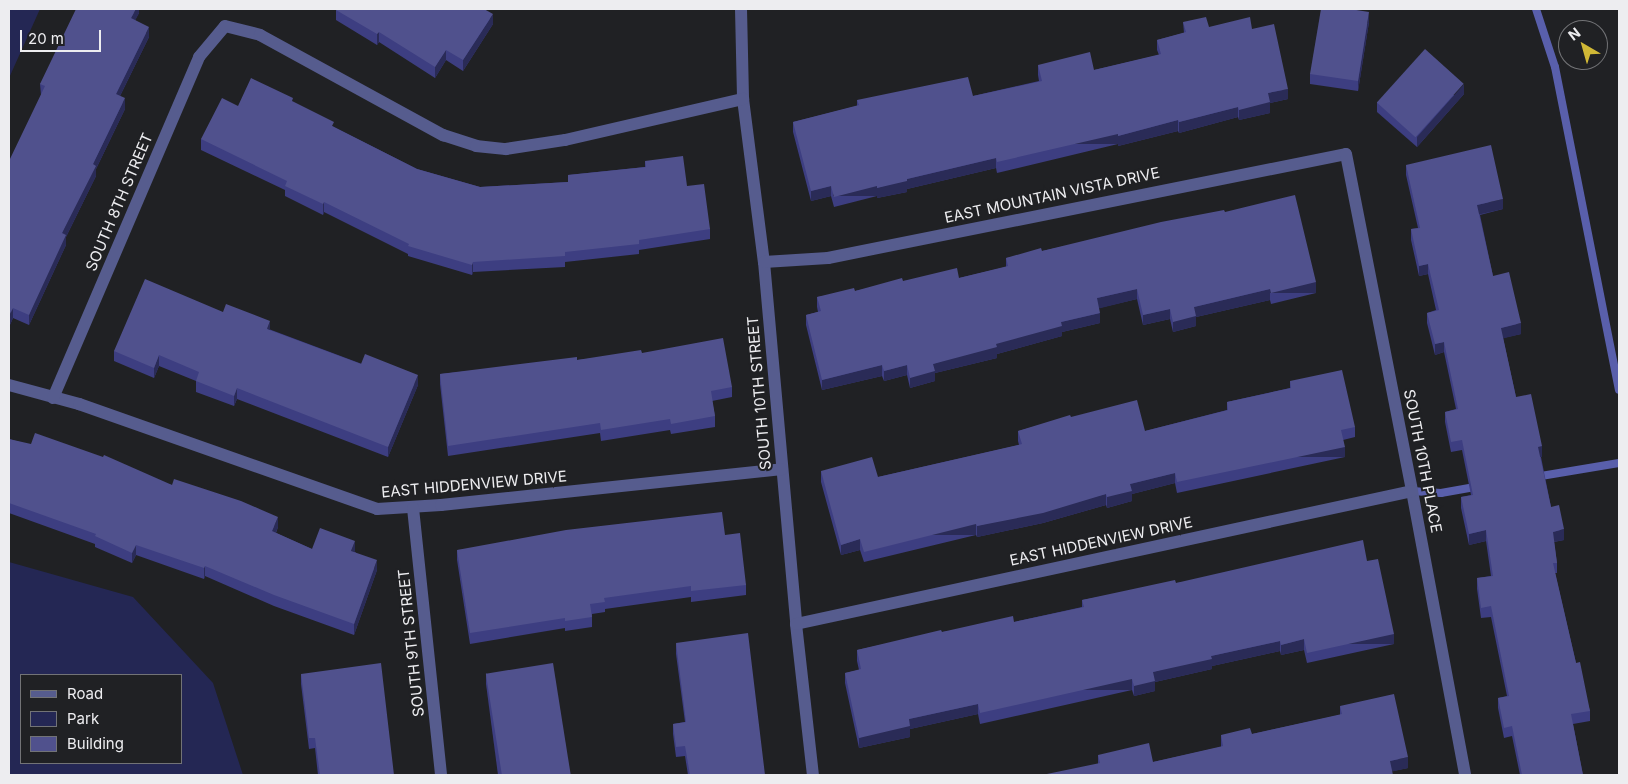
<!DOCTYPE html>
<html>
<head>
<meta charset="utf-8">
<style>
  body { margin:0 }
  #map { position:relative; width:1628px; height:784px; overflow:hidden; background:#202124; font-family:Inter,sans-serif }
  div>[style] { position:absolute }
  .green>* { inset:0; background:#242754 }
  .stream>* { height:8px; margin:-4px; padding:0 4px; transform-origin:4px; border-radius:4px; background:#595fab }
  .street>* { height:12px; margin:-6px; padding:0 6px; transform-origin:6px; border-radius:6px; background:#565c8e }
  .wall>* { inset:0; background:#3d3e81 }
  .shaded-wall>* { inset:0; background:#2a2b57; transform-origin:0 0 }
  .building>* { inset:0; background:#50518d; transform-origin:0 0 }
  span { translate:-50% -50%; white-space:nowrap; text-align:center; line-height:1.15; -webkit-text-stroke:4px #202124; paint-order:stroke }
  .street-label { font-size:15px; color:#ededf0 }
  .frame { position:absolute; inset:0; border:10px solid #ededf0; pointer-events:none }
  .legend { position:absolute; left:20px; top:674px; width:162px; height:90px; box-sizing:border-box; background:#202124; border:1px solid #727376; margin:0; padding:6px 9px; list-style:none; font-size:15px; color:#ededf0 }
  .legend li { display:flex; align-items:center; gap:10px; height:25px }
  .legend b { width:25px; border:1px solid #727376 }
  .north { position:absolute; left:1558px; top:20px; width:50px; height:50px; box-sizing:border-box; background:#202124; border:1px solid #727376; border-radius:50%; rotate:322deg; font-size:14px; font-weight:700; line-height:20px; text-align:center; color:#ededf0 }
  .north::after { content:''; display:block; margin:auto; width:18px; height:22px; background:#d0b836; clip-path:polygon(50% 0,100% 100%,50% 72%,0 100%) }
  .scale { position:absolute; left:20px; top:30px; width:81px; height:22px; box-sizing:border-box; border:2px solid #ededf0; border-top:0; padding-left:6px; font-size:15px; line-height:18px; white-space:nowrap; color:#ededf0; -webkit-text-stroke:4px #202124; paint-order:stroke }
</style>
</head>
<body>
<div id="map">
  <div class="green">
    <div style="clip-path:polygon(9px 9px,40px 9px,9px 78px)"></div>
    <div style="clip-path:polygon(evenodd,9px 562px,133px 597px,213px 683px,243px 775px,9px 775px,9px 562px,21px 675px,181px 675px,181px 763px,21px 763px,21px 675px)"></div>
  </div>
  <div class="stream">
    <div style="left:1536px;top:9px;width:61px;rotate:71.9deg"></div>
    <div style="left:1555px;top:67px;width:329px;rotate:78.8deg"></div>
    <div style="left:1535px;top:477px;width:85px;rotate:-9.5deg"></div>
    <div style="left:1412px;top:491px;width:29px;rotate:4deg"></div>
    <div style="left:1441px;top:493px;width:40px;rotate:-10deg"></div>
  </div>
  <div class="street">
    <div style="left:741px;top:9px;width:90px;rotate:88.7deg"></div>
    <div style="left:743px;top:99px;width:164px;rotate:82.7deg"></div>
    <div style="left:764px;top:262px;width:363px;rotate:84.9deg"></div>
    <div style="left:796px;top:624px;width:152px;rotate:83.6deg"></div>
    <div style="left:764px;top:262px;width:64px;rotate:-3.6deg"></div>
    <div style="left:828px;top:258px;width:528px;rotate:-11.35deg"></div>
    <div style="left:1346px;top:154px;width:343px;rotate:78.9deg"></div>
    <div style="left:1412px;top:491px;width:289px;rotate:79.4deg"></div>
    <div style="left:9px;top:385px;width:73px;rotate:15.2deg"></div>
    <div style="left:79px;top:404px;width:316px;rotate:19.4deg"></div>
    <div style="left:377px;top:509px;width:64px;rotate:-3.6deg"></div>
    <div style="left:441px;top:505px;width:343px;rotate:-6deg"></div>
    <div style="left:53px;top:398px;width:371px;rotate:-66.8deg"></div>
    <div style="left:199px;top:57px;width:40px;rotate:-50deg"></div>
    <div style="left:225px;top:26px;width:36px;rotate:14deg"></div>
    <div style="left:260px;top:35px;width:209px;rotate:28.7deg"></div>
    <div style="left:443px;top:135px;width:35px;rotate:18deg"></div>
    <div style="left:476px;top:146px;width:30px;rotate:6deg"></div>
    <div style="left:506px;top:149px;width:60px;rotate:-8.7deg"></div>
    <div style="left:565px;top:140px;width:183px;rotate:-13deg"></div>
    <div style="left:413px;top:508px;width:268px;rotate:84deg"></div>
    <div style="left:796px;top:624px;width:630px;rotate:-12.18deg"></div>
  </div>
  <div class="wall">
    <div style="clip-path:polygon(139px 9px,139px 13px,135px 20px,149px 37px,120px 96px,125px 109px,96px 169px,96px 176px,66px 237px,66px 245px,29px 325px,13px 318px,9px 327px,41px 95px,40px 84px)"></div>
    <div style="clip-path:polygon(334px 9px,484px 9px,493px 24px,463px 71px,446px 60px,435px 78px,379px 42px,377px 45px,336px 20px,336px 10px)"></div>
    <div style="clip-path:polygon(1183px 22px,1209px 27px,1252px 29px,1288px 99px,1270px 103px,1270px 113px,1239px 120px,1238px 117px,1179px 133px,1178px 131px,1118px 146px,1118px 144px,997px 173px,996px 168px,907px 189px,907px 192px,877px 198px,877px 196px,834px 207px,831px 196px,811px 201px,793px 132px,793px 122px,857px 106px,857px 100px,973px 96px,1039px 81px,1038px 75px,1038px 65px,1094px 70px,1159px 55px,1157px 50px,1157px 40px,1184px 33px)"></div>
    <div style="clip-path:polygon(1369px 22px,1358px 91px,1310px 84px,1310px 74px)"></div>
    <div style="clip-path:polygon(1464px 94px,1417px 147px,1377px 112px,1377px 102px)"></div>
    <div style="clip-path:polygon(293px 102px,334px 127px,417px 169px,480px 187px,568px 182px,568px 175px,645px 167px,645px 161px,687px 186px,710px 229px,710px 239px,639px 250px,639px 254px,565px 262px,565px 267px,473px 272px,472px 275px,408px 256px,408px 254px,324px 212px,323px 215px,285px 196px,285px 190px,201px 150px,201px 139px)"></div>
    <div style="clip-path:polygon(1406px 165px,1503px 209px,1480px 215px,1493px 276px,1521px 334px,1503px 338px,1516px 397px,1542px 457px,1541px 457px,1551px 507px,1564px 540px,1554px 542px,1557px 563px,1557px 573px,1555px 573px,1576px 663px,1590px 711px,1590px 721px,1573px 724px,1583px 775px,1520px 775px,1512px 736px,1504px 738px,1498px 708px,1498px 698px,1507px 696px,1491px 617px,1481px 618px,1477px 589px,1477px 578px,1491px 576px,1486px 541px,1469px 545px,1461px 508px,1461px 497px,1471px 495px,1462px 450px,1451px 452px,1445px 422px,1445px 412px,1456px 409px,1444px 352px,1435px 355px,1427px 323px,1427px 313px,1436px 310px,1428px 274px,1419px 276px,1411px 240px,1411px 229px,1418px 228px,1406px 175px)"></div>
    <div style="clip-path:polygon(1225px 212px,1316px 293px,1271px 304px,1270px 300px,1196px 317px,1196px 326px,1173px 332px,1170px 319px,1143px 325px,1137px 299px,1099px 308px,1100px 323px,1062px 332px,1062px 336px,997px 354px,997px 358px,935px 373px,935px 381px,910px 388px,907px 375px,884px 381px,882px 376px,822px 390px,806px 325px,806px 315px,818px 312px,817px 307px,817px 297px,855px 291px,903px 281px,959px 278px,1006px 267px,1006px 258px,1042px 251px)"></div>
    <div style="clip-path:polygon(223px 312px,418px 385px,388px 457px,237px 399px,234px 406px,196px 392px,196px 381px,159px 366px,154px 378px,114px 361px,114px 351px)"></div>
    <div style="clip-path:polygon(642px 353px,732px 387px,732px 397px,712px 401px,715px 416px,715px 427px,671px 434px,670px 430px,601px 441px,600px 433px,448px 456px,440px 384px,440px 374px,577px 360px)"></div>
    <div style="clip-path:polygon(1290px 381px,1355px 427px,1355px 437px,1343px 440px,1345px 457px,1177px 493px,1175px 483px,1132px 494px,1132px 501px,1107px 508px,1106px 505px,1043px 523px,977px 537px,976px 535px,864px 562px,860px 550px,841px 555px,821px 482px,821px 471px,878px 477px,1019px 445px,1018px 441px,1018px 431px,1071px 417px,1145px 431px,1227px 410px,1227px 402px,1290px 388px)"></div>
    <div style="clip-path:polygon(9px 439px,172px 485px,278px 527px,276px 533px,312px 549px,355px 552px,377px 570px,354px 635px,274px 606px,205px 576px,204px 579px,136px 555px,132px 563px,95px 547px,95px 544px,9px 513px)"></div>
    <div style="clip-path:polygon(725px 535px,746px 585px,746px 595px,691px 602px,691px 597px,605px 609px,605px 612px,592px 614px,592px 627px,565px 631px,565px 628px,470px 644px,457px 560px,457px 550px)"></div>
    <div style="clip-path:polygon(1367px 561px,1394px 644px,1307px 663px,1304px 650px,1281px 655px,1280px 651px,1212px 666px,1212px 669px,1155px 682px,1155px 691px,1134px 696px,1132px 690px,980px 724px,978px 714px,910px 729px,910px 737px,859px 748px,845px 683px,845px 673px,859px 670px,857px 661px,857px 650px,942px 632px,1014px 622px,1082px 607px,1082px 600px,1176px 583px)"></div>
    <div style="clip-path:polygon(676px 643px,765px 775px,688px 775px,685px 756px,676px 757px,673px 734px,673px 724px,685px 722px,676px 654px)"></div>
    <div style="clip-path:polygon(486px 673px,571px 775px,498px 775px,486px 684px)"></div>
    <div style="clip-path:polygon(301px 674px,394px 775px,318px 775px,315px 748px,309px 749px,301px 684px)"></div>
    <div style="clip-path:polygon(1340px 706px,1408px 768px,1393px 771px,1098px 764px,1098px 755px,1153px 762px,1221px 747px,1221px 735px,1252px 734px,1340px 715px)"></div>
  </div>
  <div class="shaded-wall">
    <div style="clip-path:polygon(136px 9px,139px 9px,139px 13px,131px 29px,131px 18px)"></div>
    <div style="clip-path:polygon(1369px 12px,1369px 22px,1358px 91px,1358px 81px)"></div>
    <div style="clip-path:polygon(493px 14px,493px 24px,463px 71px,463px 60px)"></div>
    <div style="clip-path:polygon(149px 27px,149px 37px,116px 104px,116px 94px)"></div>
    <div style="clip-path:polygon(379px 32px,379px 42px,377px 45px,377px 34px)"></div>
    <div style="clip-path:polygon(446px 50px,446px 60px,435px 78px,435px 67px)"></div>
    <div style="clip-path:polygon(1464px 84px,1464px 94px,1417px 147px,1417px 137px)"></div>
    <div style="clip-path:polygon(1288px 89px,1288px 99px,1270px 103px,1270px 113px,1239px 120px,1239px 110px,1268px 93px)"></div>
    <div style="clip-path:polygon(125px 98px,125px 109px,96px 169px,96px 176px,66px 237px,66px 245px,29px 325px,29px 315px,62px 233px,93px 164px)"></div>
    <div style="clip-path:polygon(1238px 107px,1238px 117px,1179px 133px,1179px 122px)"></div>
    <div style="clip-path:polygon(1178px 120px,1178px 131px,1118px 146px,1118px 136px)"></div>
    <div style="left:1118px;top:134px;width:10px;height:124px;rotate:90deg"></div>
    <div style="clip-path:polygon(996px 158px,996px 168px,907px 189px,907px 192px,877px 198px,877px 188px,907px 179px)"></div>
    <div style="clip-path:polygon(831px 186px,831px 196px,811px 201px,811px 191px)"></div>
    <div style="left:877px;top:186px;width:10px;height:44px;rotate:90deg"></div>
    <div style="clip-path:polygon(1503px 199px,1503px 209px,1477px 215px,1477px 205px)"></div>
    <div style="clip-path:polygon(324px 202px,324px 212px,323px 215px,323px 204px)"></div>
    <div style="clip-path:polygon(473px 262px,473px 272px,472px 275px,472px 265px)"></div>
    <div style="clip-path:polygon(1428px 264px,1428px 274px,1419px 276px,1419px 266px)"></div>
    <div style="left:1316px;top:282px;width:11px;height:46px;rotate:90deg"></div>
    <div style="clip-path:polygon(1137px 289px,1137px 299px,1097px 309px,1097px 298px)"></div>
    <div style="clip-path:polygon(1270px 289px,1270px 300px,1196px 317px,1196px 326px,1173px 332px,1173px 322px,1194px 307px)"></div>
    <div style="clip-path:polygon(13px 308px,13px 318px,9px 327px,9px 316px)"></div>
    <div style="clip-path:polygon(1170px 309px,1170px 319px,1143px 325px,1143px 315px)"></div>
    <div style="clip-path:polygon(1100px 313px,1100px 323px,1062px 332px,1062px 336px,997px 354px,997px 358px,935px 373px,935px 381px,910px 388px,910px 378px,933px 364px,1061px 322px)"></div>
    <div style="clip-path:polygon(270px 321px,270px 331px,267px 329px)"></div>
    <div style="clip-path:polygon(1521px 323px,1521px 334px,1501px 339px,1501px 328px)"></div>
    <div style="clip-path:polygon(1444px 342px,1444px 352px,1435px 355px,1435px 344px)"></div>
    <div style="clip-path:polygon(159px 355px,159px 366px,154px 378px,154px 368px)"></div>
    <div style="clip-path:polygon(882px 365px,882px 376px,822px 390px,822px 380px)"></div>
    <div style="clip-path:polygon(907px 365px,907px 375px,884px 381px,884px 371px)"></div>
    <div style="clip-path:polygon(418px 375px,418px 385px,388px 457px,388px 447px)"></div>
    <div style="clip-path:polygon(237px 388px,237px 399px,234px 406px,234px 396px)"></div>
    <div style="left:1542px;top:446px;width:11px;height:4px;rotate:90deg"></div>
    <div style="left:1345px;top:447px;width:10px;height:172px;rotate:90deg"></div>
    <div style="clip-path:polygon(1175px 473px,1175px 483px,1132px 494px,1132px 501px,1107px 508px,1107px 497px,1130px 484px)"></div>
    <div style="clip-path:polygon(1106px 494px,1106px 505px,1043px 523px,977px 537px,977px 526px)"></div>
    <div style="clip-path:polygon(278px 517px,278px 527px,272px 542px,272px 531px)"></div>
    <div style="left:976px;top:524px;width:11px;height:115px;rotate:90deg"></div>
    <div style="clip-path:polygon(1564px 529px,1564px 540px,1553px 542px,1553px 532px)"></div>
    <div style="clip-path:polygon(1486px 530px,1486px 541px,1469px 545px,1469px 534px)"></div>
    <div style="clip-path:polygon(860px 539px,860px 550px,841px 555px,841px 545px)"></div>
    <div style="clip-path:polygon(355px 541px,355px 551px,351px 561px,351px 551px)"></div>
    <div style="clip-path:polygon(136px 545px,136px 555px,132px 563px,132px 553px)"></div>
    <div style="clip-path:polygon(377px 560px,377px 570px,354px 635px,354px 624px)"></div>
    <div style="clip-path:polygon(205px 566px,205px 576px,204px 579px,204px 568px)"></div>
    <div style="left:1394px;top:634px;width:10px;height:89px;rotate:90deg"></div>
    <div style="clip-path:polygon(1304px 639px,1304px 650px,1281px 655px,1281px 645px)"></div>
    <div style="clip-path:polygon(1280px 641px,1280px 651px,1212px 666px,1212px 669px,1155px 682px,1155px 691px,1134px 696px,1134px 686px,1153px 672px,1211px 656px)"></div>
    <div style="left:1132px;top:679px;width:11px;height:156px;rotate:90deg"></div>
    <div style="clip-path:polygon(978px 704px,978px 714px,910px 729px,910px 737px,859px 748px,859px 738px,909px 719px)"></div>
    <div style="clip-path:polygon(1408px 757px,1408px 768px,1390px 772px,1390px 761px)"></div>
  </div>
  <div class="building">
    <div style="clip-path:polygon(76px 9px,136px 9px,131px 18px,149px 27px,116px 94px,125px 98px,93px 164px,96px 166px,62px 233px,66px 235px,29px 315px,13px 308px,9px 316px,9px 161px,45px 86px,40px 84px)"></div>
    <div style="clip-path:polygon(337px 9px,484px 9px,493px 14px,463px 60px,446px 50px,435px 67px,379px 32px,377px 34px,336px 10px)"></div>
    <div style="clip-path:polygon(1321px 9px,1350px 9px,1369px 12px,1358px 81px,1310px 74px)"></div>
    <div style="clip-path:polygon(1206px 17px,1209px 27px,1250px 17px,1252px 29px,1274px 24px,1288px 89px,1268px 93px,1270px 102px,1239px 110px,1238px 107px,1179px 122px,1178px 120px,1118px 136px,1118px 134px,997px 162px,996px 158px,907px 179px,907px 181px,877px 188px,877px 186px,834px 197px,831px 186px,811px 191px,793px 122px,859px 105px,857px 100px,968px 77px,973px 96px,1042px 81px,1038px 65px,1090px 52px,1094px 70px,1161px 54px,1157px 40px,1186px 32px,1183px 22px)"></div>
    <div style="left:1425px;top:49px;width:52px;height:72px;rotate:42deg"></div>
    <div style="clip-path:polygon(251px 78px,293px 98px,292px 101px,334px 122px,332px 126px,417px 169px,480px 187px,568px 182px,568px 175px,646px 167px,645px 161px,683px 156px,687px 186px,704px 184px,710px 229px,639px 240px,639px 244px,565px 252px,565px 256px,473px 262px,472px 265px,408px 246px,409px 244px,324px 202px,323px 204px,285px 186px,287px 181px,201px 139px,222px 98px,238px 106px)"></div>
    <div style="clip-path:polygon(1491px 145px,1503px 199px,1477px 205px,1493px 276px,1509px 272px,1521px 323px,1501px 328px,1516px 397px,1531px 394px,1542px 446px,1538px 447px,1551px 507px,1559px 505px,1564px 529px,1553px 532px,1557px 563px,1553px 563px,1576px 663px,1580px 662px,1590px 711px,1571px 714px,1583px 775px,1522px 775px,1512px 726px,1504px 728px,1498px 698px,1509px 696px,1491px 606px,1481px 608px,1477px 578px,1493px 576px,1486px 530px,1469px 534px,1461px 497px,1473px 495px,1462px 440px,1451px 442px,1445px 412px,1458px 409px,1444px 342px,1435px 344px,1427px 313px,1439px 310px,1428px 264px,1419px 266px,1411px 229px,1420px 228px,1406px 165px)"></div>
    <div style="clip-path:polygon(1295px 195px,1316px 282px,1271px 293px,1270px 289px,1194px 307px,1196px 316px,1173px 322px,1170px 309px,1143px 315px,1137px 289px,1097px 298px,1100px 313px,1061px 322px,1062px 326px,996px 344px,997px 347px,933px 364px,935px 371px,910px 378px,907px 365px,884px 371px,882px 365px,822px 380px,806px 315px,821px 311px,817px 297px,854px 288px,855px 291px,902px 278px,903px 281px,957px 268px,959px 278px,1008px 266px,1006px 258px,1041px 248px,1042px 251px,1161px 222px,1224px 210px,1225px 212px)"></div>
    <div style="clip-path:polygon(145px 279px,223px 312px,226px 304px,270px 321px,267px 329px,361px 364px,365px 354px,418px 375px,388px 447px,237px 388px,234px 396px,196px 381px,199px 372px,159px 355px,154px 368px,114px 351px)"></div>
    <div style="clip-path:polygon(723px 338px,732px 387px,711px 391px,715px 416px,671px 424px,670px 419px,601px 430px,600px 423px,448px 446px,440px 374px,577px 357px,577px 360px,641px 350px,642px 353px)"></div>
    <div style="clip-path:polygon(1342px 370px,1355px 427px,1341px 430px,1345px 447px,1177px 482px,1175px 473px,1130px 484px,1132px 491px,1107px 497px,1106px 494px,1043px 513px,977px 526px,976px 524px,864px 552px,860px 539px,841px 545px,821px 471px,872px 457px,878px 477px,1022px 444px,1018px 431px,1070px 415px,1071px 417px,1137px 400px,1145px 431px,1228px 410px,1227px 402px,1291px 388px,1290px 381px)"></div>
    <div style="clip-path:polygon(35px 433px,103px 457px,104px 455px,172px 485px,174px 479px,241px 501px,278px 517px,272px 531px,312px 549px,320px 528px,355px 541px,351px 551px,377px 560px,354px 624px,274px 595px,205px 566px,204px 568px,136px 545px,132px 553px,95px 536px,96px 534px,9px 503px,9px 439px,31px 444px)"></div>
    <div style="clip-path:polygon(722px 512px,725px 535px,740px 533px,746px 585px,691px 591px,691px 586px,604px 598px,605px 602px,590px 604px,592px 617px,565px 621px,565px 618px,470px 633px,457px 550px,566px 530px)"></div>
    <div style="clip-path:polygon(1363px 540px,1367px 561px,1378px 559px,1394px 634px,1307px 653px,1304px 639px,1281px 645px,1280px 641px,1211px 656px,1212px 659px,1153px 672px,1155px 681px,1134px 686px,1132px 679px,980px 713px,978px 704px,909px 719px,910px 726px,859px 738px,845px 673px,861px 669px,857px 650px,941px 630px,942px 632px,1013px 616px,1014px 622px,1084px 607px,1082px 600px,1175px 580px,1176px 583px)"></div>
    <div style="clip-path:polygon(748px 633px,765px 775px,690px 775px,685px 746px,676px 747px,673px 724px,686px 722px,676px 643px)"></div>
    <div style="clip-path:polygon(381px 663px,394px 775px,320px 775px,315px 738px,309px 738px,301px 674px)"></div>
    <div style="left:553px;top:663px;width:113px;height:68px;rotate:81deg"></div>
    <div style="clip-path:polygon(1394px 694px,1408px 757px,1390px 761px,1393px 775px,1042px 775px,1100px 763px,1098px 755px,1149px 743px,1153px 762px,1223px 746px,1221px 735px,1250px 728px,1252px 734px,1342px 714px,1340px 706px)"></div>
  </div>
  <div class="street-label">
    <span style="left:1052px;top:195px;rotate:-12deg">EAST MOUNTAIN VISTA DRIVE</span>
    <span style="left:119px;top:202px;rotate:-67deg">SOUTH 8TH STREET</span>
    <span style="left:759px;top:393px;rotate:-95deg">SOUTH 10TH STREET</span>
    <span style="left:1423px;top:461px;rotate:79deg">SOUTH 10TH PLACE</span>
    <span style="left:474px;top:484px;rotate:-5deg">EAST HIDDENVIEW DRIVE</span>
    <span style="left:1101px;top:541px;rotate:-12deg">EAST HIDDENVIEW DRIVE</span>
    <span style="left:411px;top:643px;rotate:-96deg">SOUTH 9TH STREET</span>
  </div>
  <div class="frame"></div>
  <ul class="legend">
  <li><b style="height:6px;background:#565c8e"></b>Road</li>
  <li><b style="height:14px;background:#242754"></b>Park</li>
  <li><b style="height:14px;background:#50518d"></b>Building</li>
  </ul>
  <div class="north">N</div>
  <div class="scale">20 m</div>
</div>
</body>
</html>
